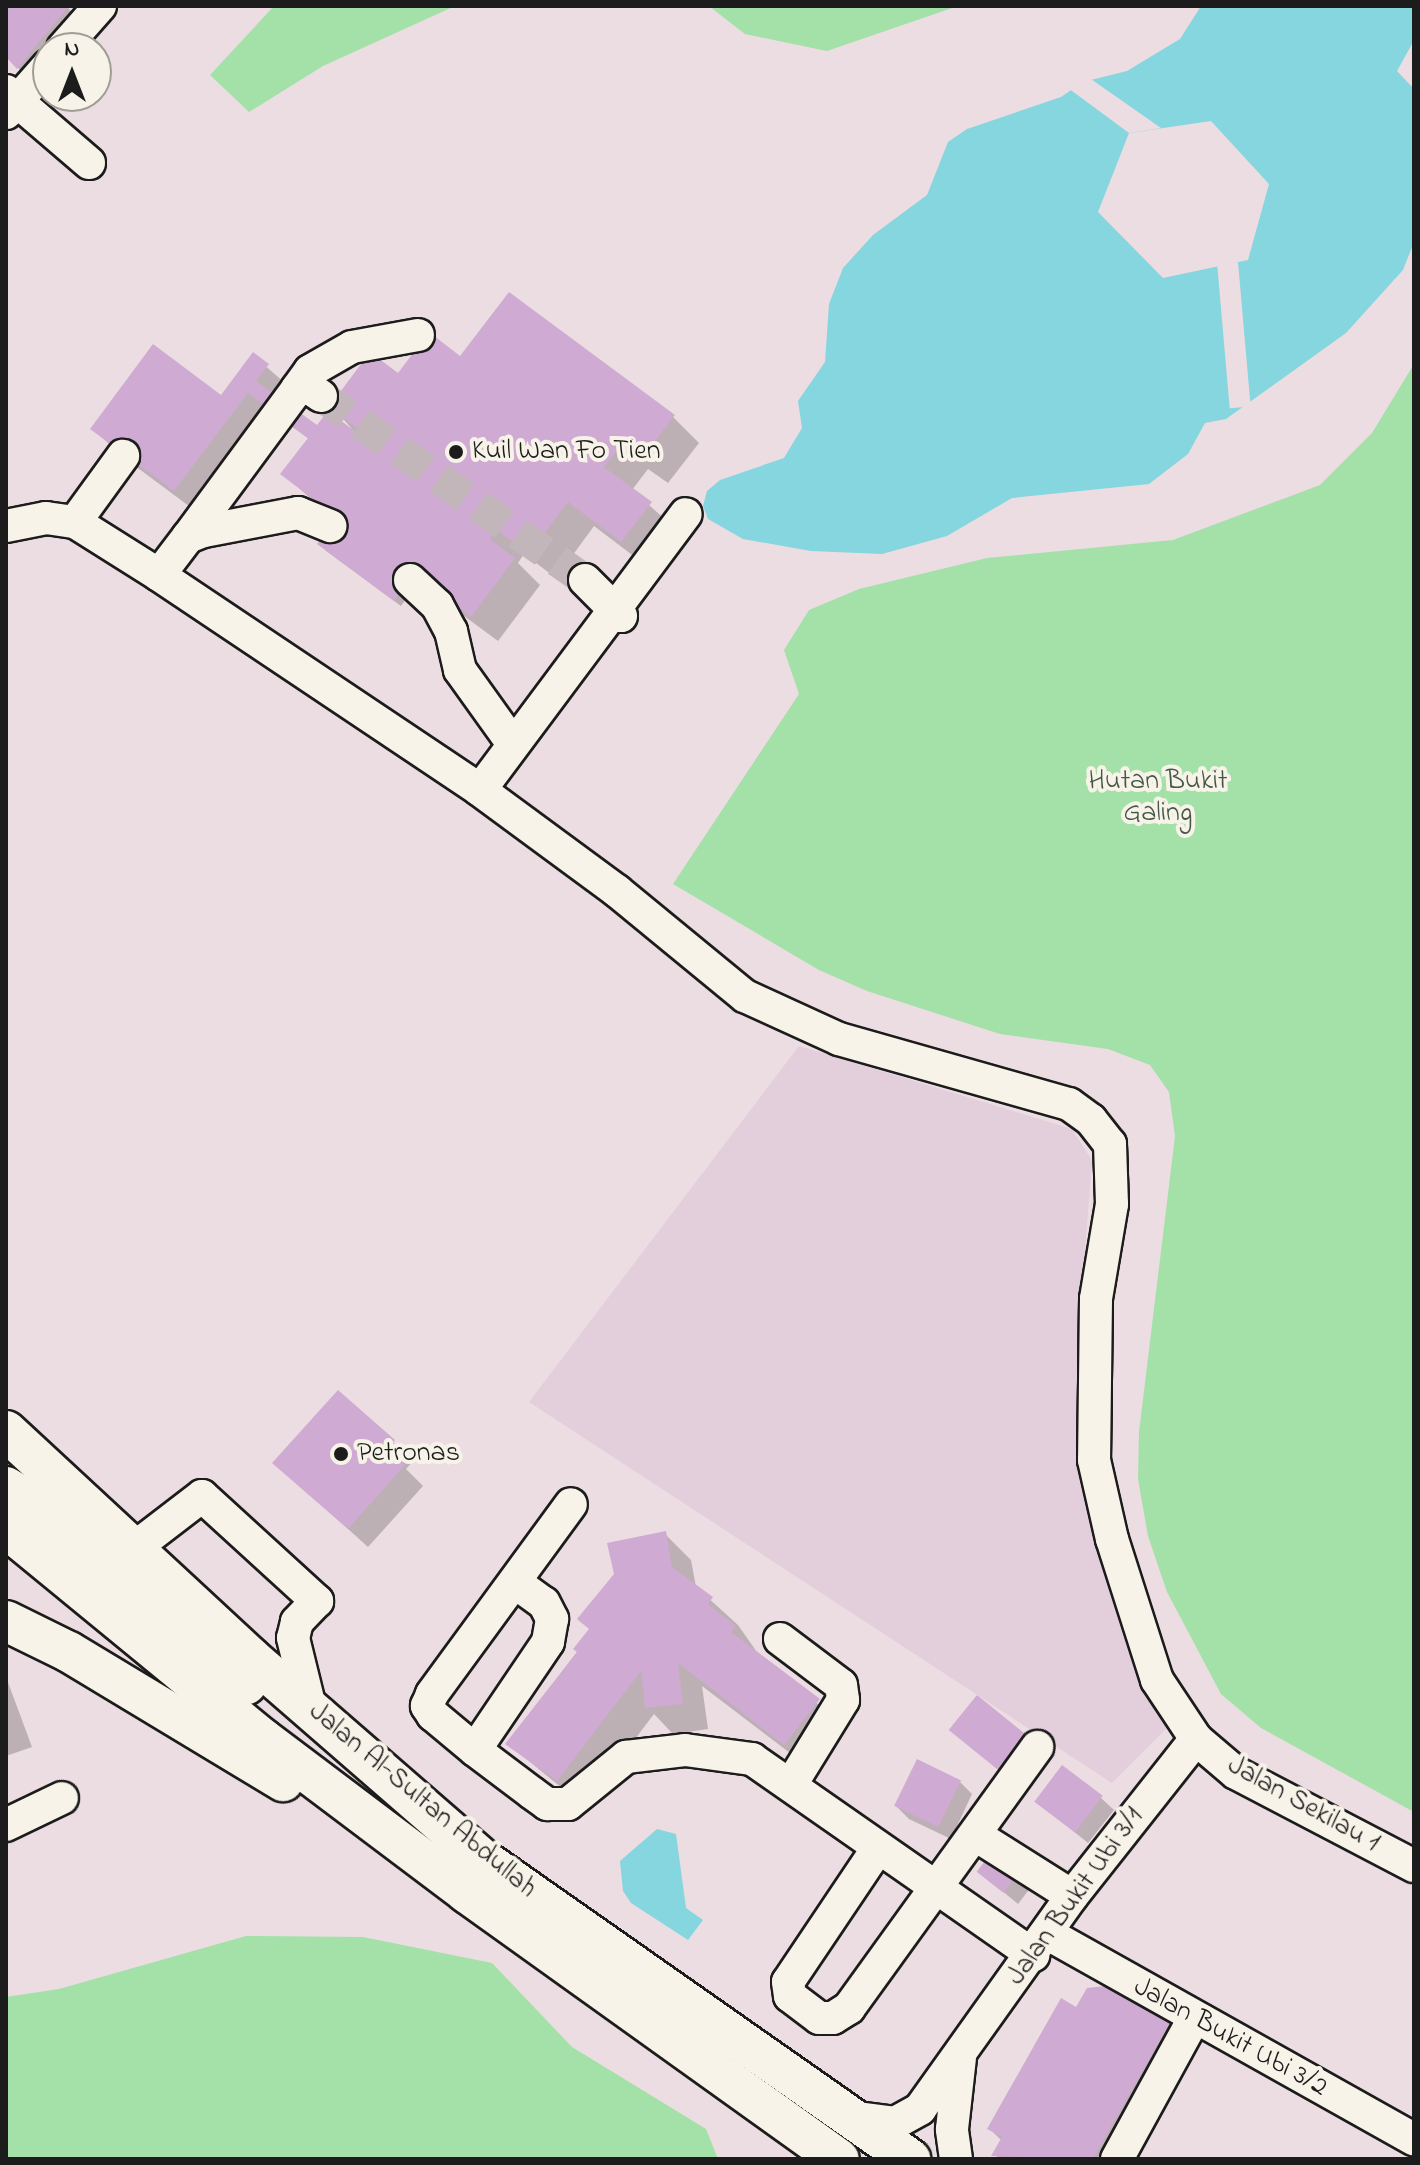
<!DOCTYPE html>
<html>
<head>
<meta charset="utf-8">
<style>
  body { margin:0 }
  #map { position:relative; width:1420px; height:2165px; overflow:hidden; background:#ebdde1; font-family:"Indie Flower",sans-serif }
  div>[style] { position:absolute }
  .built>* { inset:0; background:#e3cedc }
  .green>* { inset:0; background:#a3e1a8 }
  .water>* { inset:0; background:#85d6de }
  .pier>* { inset:0; background:#ebdde1; transform-origin:0 0 }
  .shadow>* { inset:0; background:#0003 }
  .building>* { inset:0; background:#cfaad2; transform-origin:0 0 }
  .minor-tunnel>* { height:32px; margin-top:-16px; transform-origin:0; background:repeating-linear-gradient(90deg,#c2b6ba 0 32px,transparent 0 48px) }
  .roads { filter:drop-shadow(2px 0 #1c1c1c) drop-shadow(-2px 0 #1c1c1c) drop-shadow(0 2px #1c1c1c) drop-shadow(0 -2px #1c1c1c) }
  .minor>* { height:32px; margin:-16px; padding:0 16px; transform-origin:16px; border-radius:16px; background:#f7f3e8 }
  .major>* { height:40px; margin:-20px; padding:0 20px; transform-origin:20px; border-radius:20px; background:#f7f3e8 }
  .dots>* { width:22px; height:22px; translate:-50% -50%; box-sizing:border-box; border:4px solid #f7f3e8; border-radius:50% }
  span { translate:-50% -50%; white-space:nowrap; text-align:center; line-height:1.15; -webkit-text-stroke:8px #f7f3e8; paint-order:stroke }
  .poi-label { font-size:28px; color:#1c1c1c }
  .left { translate:0 -50%; text-align:left }
  .park-label { font-size:28px; color:#445746 }
  .street-label { font-size:28px; color:#1c1c1c }
  .frame { position:absolute; inset:0; border:8px solid #1c1c1c; pointer-events:none }
  .north { position:absolute; left:32px; top:32px; width:80px; height:80px; box-sizing:border-box; background:#f7f3e8; border:2px solid #9f9d96; border-radius:50%; rotate:0deg; font-size:22px; font-weight:700; line-height:32px; text-align:center; color:#1c1c1c }
  .north::after { content:''; display:block; margin:auto; width:28px; height:36px; background:#1c1c1c; clip-path:polygon(50% 0,100% 100%,50% 72%,0 100%) }
</style>
</head>
<body>
<div id="map">
  <div class="built">
    <div style="clip-path:polygon(799px 1046px,1072px 1129px,1092px 1161px,1079px 1326px,1079px 1466px,1141px 1685px,1168px 1727px,1112px 1783px,529px 1402px)"></div>
  </div>
  <div class="green">
    <div style="clip-path:polygon(274px 6px,455px 6px,323px 66px,249px 112px,210px 75px)"></div>
    <div style="clip-path:polygon(709px 6px,958px 6px,827px 51px,745px 34px)"></div>
    <div style="clip-path:polygon(1414px 364px,1414px 1812px,1261px 1728px,1221px 1694px,1167px 1592px,1148px 1536px,1138px 1479px,1139px 1432px,1175px 1136px,1169px 1092px,1150px 1065px,1108px 1049px,1000px 1034px,867px 991px,819px 970px,673px 884px,799px 694px,784px 650px,809px 610px,859px 589px,987px 558px,1173px 540px,1320px 485px,1372px 433px)"></div>
    <div style="clip-path:polygon(246px 1936px,363px 1937px,492px 1963px,572px 2047px,706px 2129px,718px 2159px,6px 2159px,6px 1997px,59px 1989px)"></div>
  </div>
  <div class="water">
    <div style="clip-path:polygon(evenodd,1201px 6px,1414px 6px,1413px 42px,1397px 71px,1414px 89px,1414px 242px,1403px 270px,1346px 333px,1226px 419px,1205px 423px,1188px 454px,1149px 484px,1012px 498px,947px 536px,882px 554px,811px 551px,743px 539px,708px 519px,703px 506px,707px 491px,720px 480px,784px 458px,802px 428px,798px 401px,825px 362px,829px 304px,843px 268px,873px 235px,927px 195px,948px 142px,967px 129px,1061px 97px,1083px 82px,1127px 71px,1180px 39px,1201px 6px,1211px 121px,1269px 184px,1248px 260px,1163px 278px,1098px 212px,1129px 133px,1211px 121px)"></div>
    <div style="clip-path:polygon(657px 1829px,676px 1834px,686px 1908px,703px 1920px,688px 1940px,631px 1903px,623px 1891px,620px 1861px)"></div>
  </div>
  <div class="pier">
    <div style="clip-path:polygon(1088px 77px,1161px 128px,1129px 133px,1068px 88px)"></div>
    <div style="left:1238px;top:262px;width:145px;height:21px;rotate:85deg"></div>
  </div>
  <div class="shadow">
    <div style="clip-path:polygon(6px 6px,66px 6px,80px 20px,31px 80px,6px 57px)"></div>
    <div style="clip-path:polygon(253px 355px,294px 391px,284px 404px,317px 429px,358px 436px,332px 406px,398px 376px,461px 359px,673px 417px,699px 443px,668px 483px,648px 469px,632px 490px,676px 529px,648px 567px,594px 526px,556px 578px,524px 554px,518px 563px,540px 585px,498px 641px,418px 582px,401px 606px,325px 550px,336px 521px,283px 474px,309px 439px,276px 415px,201px 515px,119px 454px,93px 428px,222px 397px)"></div>
    <div style="clip-path:polygon(393px 1442px,413px 1461px,406px 1469px,423px 1486px,368px 1547px,275px 1463px)"></div>
    <div style="clip-path:polygon(665px 1534px,691px 1560px,696px 1587px,738px 1625px,759px 1655px,844px 1726px,811px 1769px,702px 1686px,708px 1729px,673px 1734px,654px 1714px,584px 1806px,508px 1744px)"></div>
    <div style="clip-path:polygon(6px 1677px,32px 1747px,6px 1756px)"></div>
    <div style="clip-path:polygon(951px 1730px,1024px 1735px,1037px 1748px,1011px 1780px)"></div>
    <div style="clip-path:polygon(960px 1782px,972px 1794px,951px 1839px,909px 1819px,896px 1806px)"></div>
    <div style="clip-path:polygon(1101px 1798px,1114px 1810px,1088px 1843px,1036px 1801px)"></div>
    <div style="clip-path:polygon(979px 1872px,1018px 1874px,1031px 1887px,1018px 1904px)"></div>
    <div style="clip-path:polygon(1077px 2010px,1172px 2019px,1198px 2045px,1134px 2159px,996px 2159px,1002px 2141px,990px 2129px)"></div>
  </div>
  <div class="building">
    <div style="clip-path:polygon(6px 6px,69px 6px,17px 69px,6px 57px)"></div>
    <div style="clip-path:polygon(509px 292px,675px 415px,641px 459px,622px 444px,604px 467px,652px 502px,621px 542px,568px 502px,529px 554px,497px 530px,490px 539px,515px 558px,471px 617px,414px 574px,394px 601px,317px 544px,337px 517px,280px 474px,308px 438px,248px 393px,174px 491px,90px 429px,153px 344px,221px 395px,253px 352px,269px 364px,256px 381px,317px 425px,328px 411px,356px 432px,358px 429px,329px 407px,370px 352px,398px 373px,429px 332px,460px 356px)"></div>
    <div style="clip-path:polygon(338px 1390px,395px 1440px,387px 1449px,405px 1465px,348px 1529px,272px 1463px)"></div>
    <div style="clip-path:polygon(666px 1531px,672px 1567px,713px 1597px,708px 1604px,736px 1626px,731px 1632px,820px 1699px,784px 1745px,678px 1663px,683px 1704px,645px 1708px,641px 1671px,557px 1781px,505px 1744px,577px 1652px,573px 1649px,589px 1629px,577px 1619px,614px 1574px,607px 1543px)"></div>
    <div style="left:977px;top:1695px;width:63px;height:45px;rotate:39deg"></div>
    <div style="left:917px;top:1759px;width:49px;height:52px;rotate:26deg"></div>
    <div style="left:1062px;top:1765px;width:51px;height:46px;rotate:37deg"></div>
    <div style="left:992px;top:1852px;width:34px;height:25px;rotate:38deg"></div>
    <div style="clip-path:polygon(1115px 1985px,1173px 2017px,1093px 2159px,991px 2156px,1002px 2137px,987px 2129px,1061px 1998px,1076px 2007px,1087px 1988px)"></div>
  </div>
  <div class="minor-tunnel">
    <div style="left:321px;top:396px;width:322px;rotate:34.9deg"></div>
  </div>
  <div class="roads">
    <div class="minor">
      <div style="left:63px;top:48px;width:56px;rotate:-48.6deg"></div>
      <div style="left:6px;top:91px;width:15px;rotate:42deg"></div>
      <div style="left:17px;top:101px;width:47px;rotate:-48.5deg"></div>
      <div style="left:6px;top:113px;width:16px;rotate:-47deg"></div>
      <div style="left:17px;top:101px;width:95px;rotate:40.7deg"></div>
      <div style="left:321px;top:396px;width:12px;rotate:-145deg"></div>
      <div style="left:311px;top:389px;width:14px;rotate:180deg"></div>
      <div style="left:297px;top:389px;width:22px;rotate:-54deg"></div>
      <div style="left:310px;top:371px;width:48px;rotate:-29.7deg"></div>
      <div style="left:352px;top:347px;width:67px;rotate:-10.3deg"></div>
      <div style="left:75px;top:522px;width:82px;rotate:-54deg"></div>
      <div style="left:6px;top:526px;width:41px;rotate:-11.3deg"></div>
      <div style="left:46px;top:518px;width:29px;rotate:8deg"></div>
      <div style="left:75px;top:522px;width:99px;rotate:32.2deg"></div>
      <div style="left:159px;top:575px;width:386px;rotate:33.8deg"></div>
      <div style="left:480px;top:790px;width:170px;rotate:36.4deg"></div>
      <div style="left:617px;top:891px;width:166px;rotate:39.4deg"></div>
      <div style="left:745px;top:996px;width:103px;rotate:24.6deg"></div>
      <div style="left:839px;top:1039px;width:239px;rotate:15.8deg"></div>
      <div style="left:1069px;top:1104px;width:27px;rotate:36deg"></div>
      <div style="left:1091px;top:1120px;width:31px;rotate:52deg"></div>
      <div style="left:1110px;top:1144px;width:60px;rotate:88.1deg"></div>
      <div style="left:1112px;top:1204px;width:96px;rotate:99.6deg"></div>
      <div style="left:1096px;top:1299px;width:161px;rotate:90.7deg"></div>
      <div style="left:1094px;top:1460px;width:81px;rotate:77.2deg"></div>
      <div style="left:1112px;top:1539px;width:148px;rotate:72.3deg"></div>
      <div style="left:1157px;top:1680px;width:71px;rotate:56.5deg"></div>
      <div style="left:1196px;top:1739px;width:52px;rotate:40.4deg"></div>
      <div style="left:1236px;top:1773px;width:201px;rotate:27.6deg"></div>
      <div style="left:188px;top:537px;width:184px;rotate:-53.6deg"></div>
      <div style="left:159px;top:575px;width:48px;rotate:-52.7deg"></div>
      <div style="left:188px;top:537px;width:17px;rotate:-21deg"></div>
      <div style="left:204px;top:531px;width:96px;rotate:-10.8deg"></div>
      <div style="left:298px;top:513px;width:35px;rotate:22deg"></div>
      <div style="left:410px;top:580px;width:37px;rotate:43deg"></div>
      <div style="left:437px;top:605px;width:30px;rotate:62deg"></div>
      <div style="left:451px;top:631px;width:40px;rotate:77deg"></div>
      <div style="left:460px;top:670px;width:91px;rotate:54.4deg"></div>
      <div style="left:585px;top:580px;width:51px;rotate:45deg"></div>
      <div style="left:480px;top:790px;width:344px;rotate:-53.3deg"></div>
      <div style="left:133px;top:1549px;width:87px;rotate:-37.5deg"></div>
      <div style="left:202px;top:1496px;width:156px;rotate:42.4deg"></div>
      <div style="left:317px;top:1601px;width:29px;rotate:134deg"></div>
      <div style="left:297px;top:1622px;width:16px;rotate:104deg"></div>
      <div style="left:293px;top:1638px;width:71px;rotate:76.2deg"></div>
      <div style="left:516px;top:1583px;width:34px;rotate:36deg"></div>
      <div style="left:544px;top:1603px;width:18px;rotate:63deg"></div>
      <div style="left:552px;top:1619px;width:23px;rotate:100deg"></div>
      <div style="left:548px;top:1642px;width:130px;rotate:124.1deg"></div>
      <div style="left:475px;top:1750px;width:71px;rotate:37deg"></div>
      <div style="left:532px;top:1793px;width:19px;rotate:36deg"></div>
      <div style="left:547px;top:1804px;width:21px"></div>
      <div style="left:568px;top:1804px;width:75px;rotate:-39deg"></div>
      <div style="left:626px;top:1757px;width:59px;rotate:-6.8deg"></div>
      <div style="left:685px;top:1750px;width:68px;rotate:7.7deg"></div>
      <div style="left:752px;top:1759px;width:343px;rotate:34.9deg"></div>
      <div style="left:780px;top:1639px;width:76px;rotate:37deg"></div>
      <div style="left:841px;top:1685px;width:15px;rotate:82deg"></div>
      <div style="left:843px;top:1700px;width:97px;rotate:121.6deg"></div>
      <div style="left:475px;top:1750px;width:55px;rotate:-140.2deg"></div>
      <div style="left:433px;top:1715px;width:11px;rotate:-124deg"></div>
      <div style="left:427px;top:1706px;width:13px;rotate:-67deg"></div>
      <div style="left:432px;top:1694px;width:235px;rotate:-53.8deg"></div>
      <div style="left:6px;top:1825px;width:62px;rotate:-25.7deg"></div>
      <div style="left:977px;top:1836px;width:112px;rotate:32.3deg"></div>
      <div style="left:878px;top:1848px;width:161px;rotate:123.9deg"></div>
      <div style="left:788px;top:1982px;width:14px;rotate:82deg"></div>
      <div style="left:790px;top:1996px;width:36px;rotate:37deg"></div>
      <div style="left:819px;top:2018px;width:14px"></div>
      <div style="left:833px;top:2018px;width:19px;rotate:-32deg"></div>
      <div style="left:849px;top:2008px;width:322px;rotate:-54.2deg"></div>
      <div style="left:1048px;top:1934px;width:420px;rotate:29.3deg"></div>
      <div style="left:850px;top:2117px;width:45px;rotate:7.6deg"></div>
      <div style="left:895px;top:2123px;width:29px;rotate:-29deg"></div>
      <div style="left:920px;top:2109px;width:262px;rotate:-54.5deg"></div>
      <div style="left:1072px;top:1896px;width:200px;rotate:-51.7deg"></div>
      <div style="left:956px;top:2159px;width:30px;rotate:-98deg"></div>
      <div style="left:952px;top:2129px;width:71px;rotate:-83.6deg"></div>
      <div style="left:1117px;top:2159px;width:158px;rotate:-61.3deg"></div>
    </div>
    <div class="major">
      <div style="left:6px;top:1431px;width:334px;rotate:42.8deg"></div>
      <div style="left:251px;top:1658px;width:306px;rotate:41deg"></div>
      <div style="left:482px;top:1859px;width:523px;rotate:35.03deg"></div>
      <div style="left:6px;top:1487px;width:46px;rotate:31.6deg"></div>
      <div style="left:45px;top:1511px;width:202px;rotate:42deg"></div>
      <div style="left:195px;top:1646px;width:64px;rotate:36.7deg"></div>
      <div style="left:6px;top:1528px;width:333px;rotate:39.4deg"></div>
      <div style="left:263px;top:1739px;width:256px;rotate:37deg"></div>
      <div style="left:467px;top:1893px;width:457px;rotate:35.6deg"></div>
      <div style="left:6px;top:1621px;width:70px;rotate:26.2deg"></div>
      <div style="left:69px;top:1652px;width:250px;rotate:31.1deg"></div>
    </div>
  </div>
  <div class="dots">
    <div style="left:456px;top:452px;background:#1c1c1c"></div>
    <div style="left:341px;top:1454px;background:#1c1c1c"></div>
  </div>
  <div class="poi-label">
    <span class="left" style="left:472px;top:452px">Kuil Wan Fo Tien</span>
    <span class="left" style="left:357px;top:1454px">Petronas</span>
  </div>
  <div class="park-label">
    <span style="left:1158px;top:798px">Hutan Bukit<br>Galing</span>
  </div>
  <div class="street-label">
    <span style="left:422px;top:1801px;rotate:40deg">Jalan Al-Sultan Abdullah</span>
    <span style="left:1303px;top:1805px;rotate:29deg">Jalan Sekilau 1</span>
    <span style="left:1076px;top:1897px;rotate:-54deg">Jalan Bukit Ubi 3/1</span>
    <span style="left:1230px;top:2038px;rotate:29deg">Jalan Bukit Ubi 3/2</span>
  </div>
  <div class="frame"></div>
  <div class="north">N</div>
</div>
</body>
</html>
